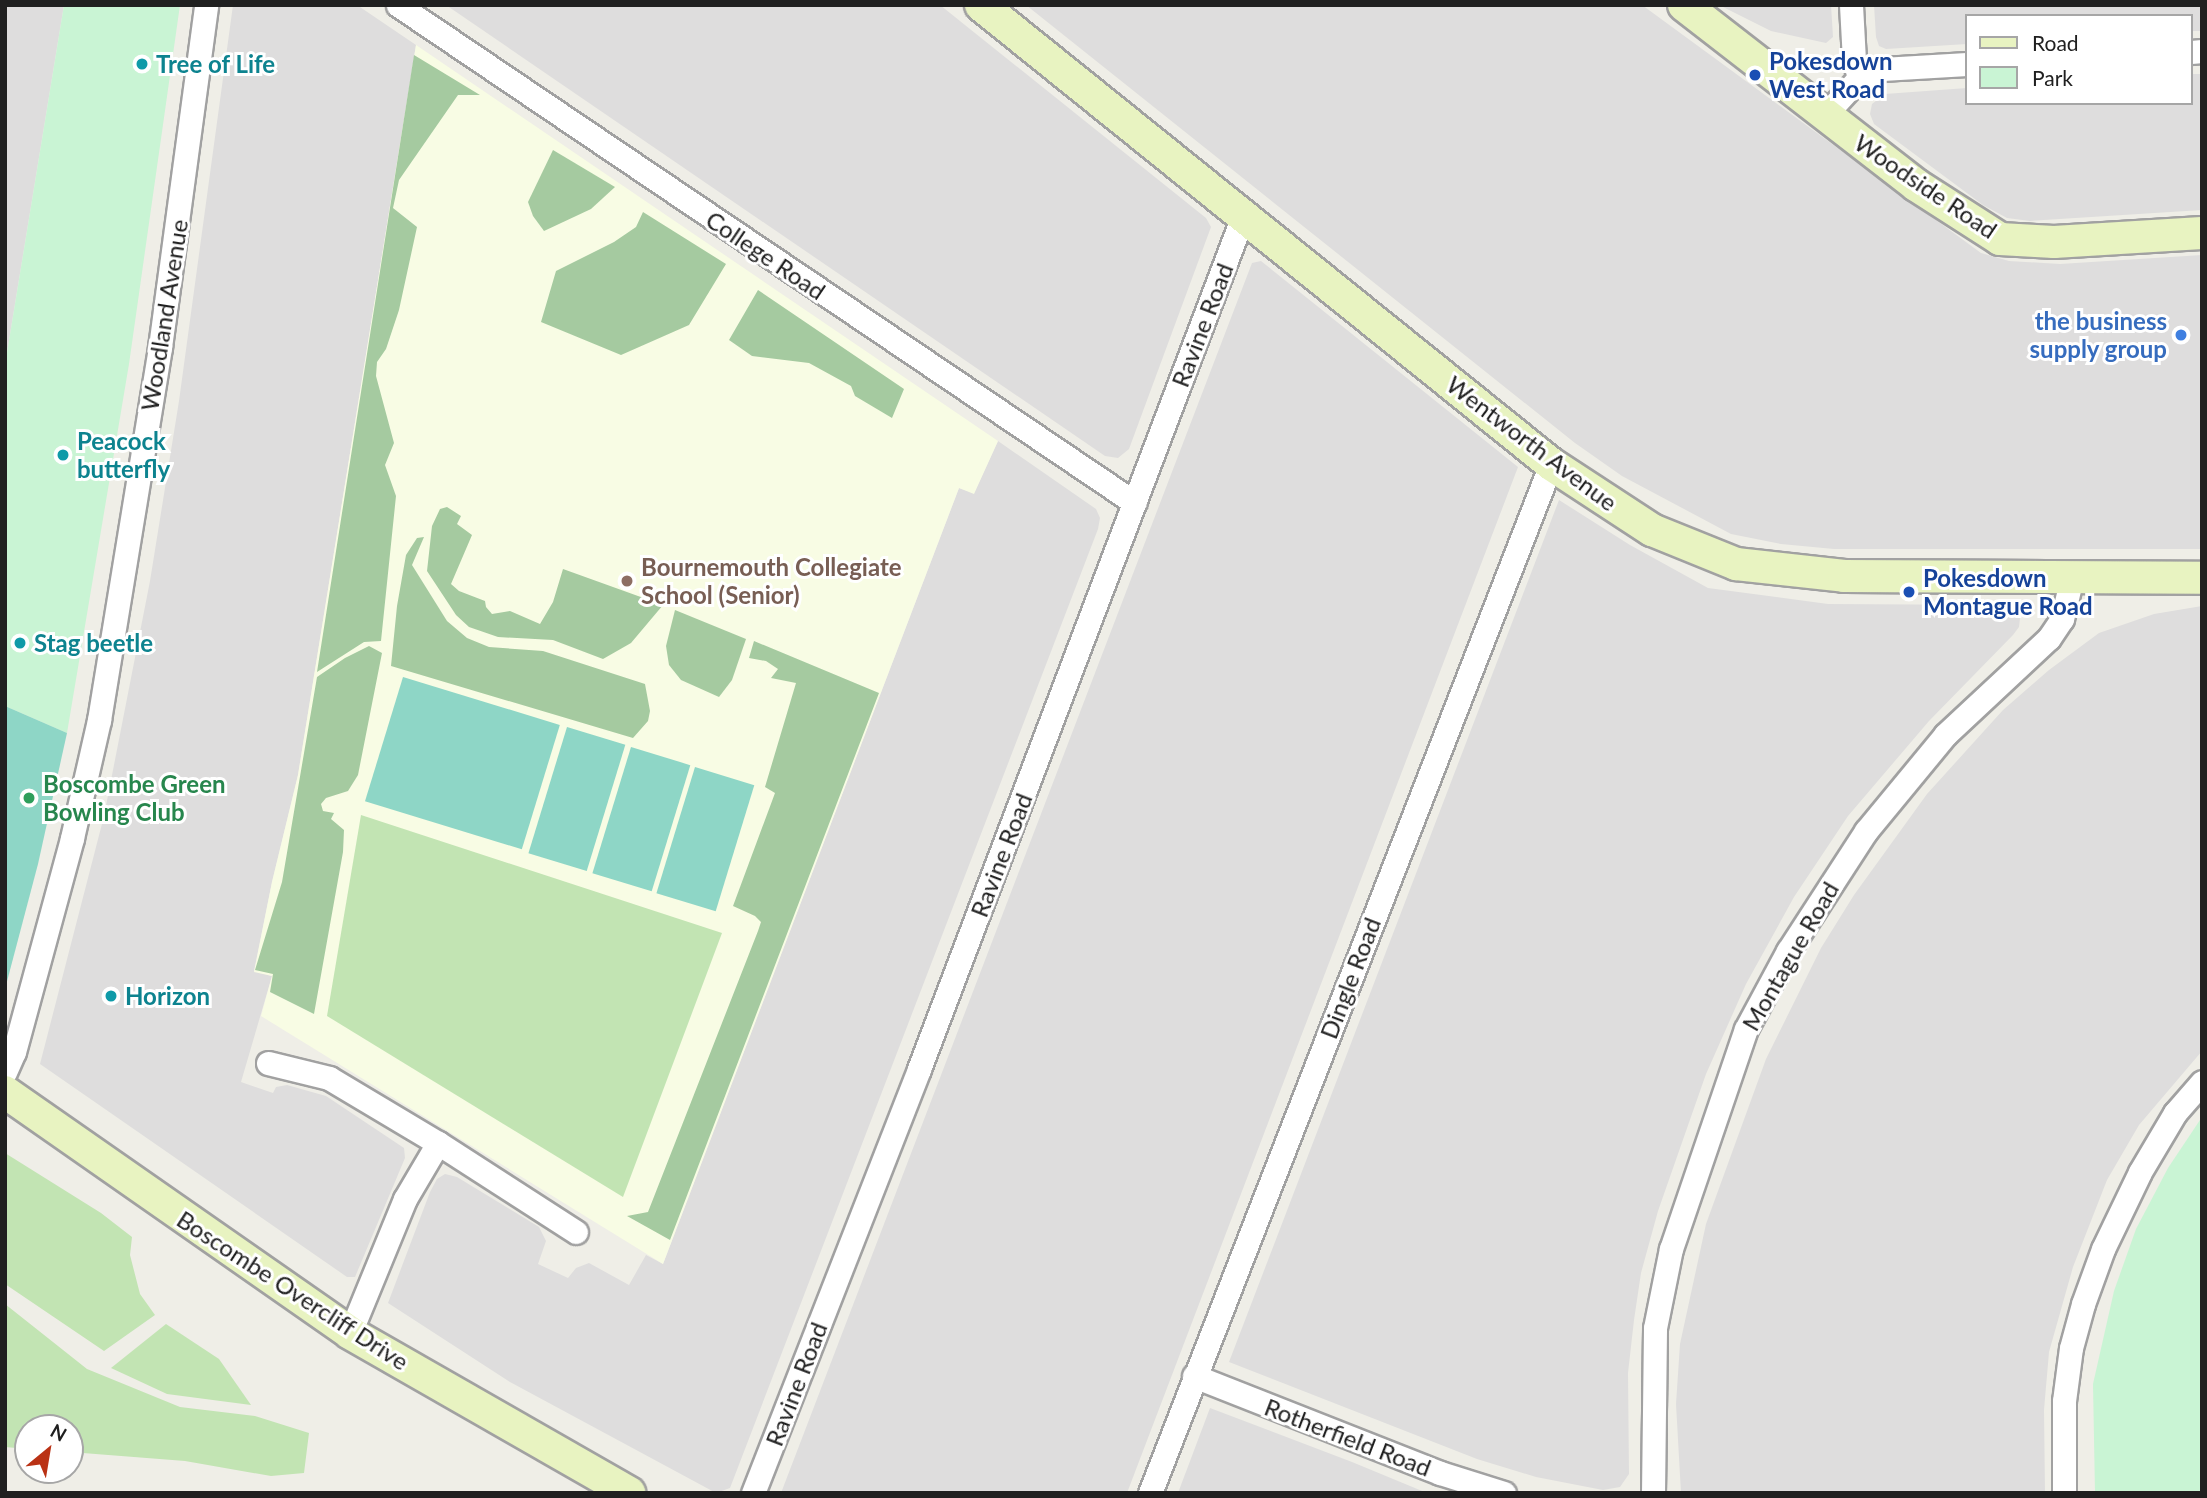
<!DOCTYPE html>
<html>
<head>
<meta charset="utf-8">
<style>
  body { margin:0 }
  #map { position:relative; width:2207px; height:1498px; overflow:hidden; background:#efeee7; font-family:Lato,sans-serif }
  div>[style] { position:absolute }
  .residential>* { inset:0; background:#dedddd }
  .education>* { inset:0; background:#f8fce4 }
  .grass>* { inset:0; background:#c2e4b3 }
  .forest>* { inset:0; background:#a5caa0 }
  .park>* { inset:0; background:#c9f4d4 }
  .pitch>* { inset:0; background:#8ed6c6; transform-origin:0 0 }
  .roads { filter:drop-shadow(2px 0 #a1a1a1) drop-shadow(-2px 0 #a1a1a1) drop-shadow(0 2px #a1a1a1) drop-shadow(0 -2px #a1a1a1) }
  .street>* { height:23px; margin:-11.5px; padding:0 11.5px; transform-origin:11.5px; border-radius:11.5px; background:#fff }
  .secondary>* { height:32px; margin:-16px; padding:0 16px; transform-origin:16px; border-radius:16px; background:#e8f3c1 }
  .dots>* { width:19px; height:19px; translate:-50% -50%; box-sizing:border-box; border:4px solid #fff; border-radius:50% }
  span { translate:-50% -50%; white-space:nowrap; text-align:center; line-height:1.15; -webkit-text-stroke:6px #fff; paint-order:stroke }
  .transit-label { font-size:24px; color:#164399; font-weight:700 }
  .left { translate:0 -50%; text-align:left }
  .culture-label { font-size:24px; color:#0d838f; font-weight:700 }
  .street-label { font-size:24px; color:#202020 }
  .shop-label { font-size:24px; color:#366cbe; font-weight:700 }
  .right { translate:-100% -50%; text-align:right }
  .education-label { font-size:24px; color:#785e54; font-weight:700 }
  .leisure-label { font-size:24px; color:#27864d; font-weight:700 }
  .frame { position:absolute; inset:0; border:7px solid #202020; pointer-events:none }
  .legend { position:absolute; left:1965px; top:14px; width:228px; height:91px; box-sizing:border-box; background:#fff; border:2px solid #a6a6a6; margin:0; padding:9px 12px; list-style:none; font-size:21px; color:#202020 }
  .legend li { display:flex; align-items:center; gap:14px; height:35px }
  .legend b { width:35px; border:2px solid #a6a6a6 }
  .north { position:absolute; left:14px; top:1414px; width:70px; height:70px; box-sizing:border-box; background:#fff; border:2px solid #a6a6a6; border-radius:50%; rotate:30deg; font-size:19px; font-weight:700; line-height:28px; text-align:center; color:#202020 }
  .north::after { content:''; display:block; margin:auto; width:24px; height:32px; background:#ba3215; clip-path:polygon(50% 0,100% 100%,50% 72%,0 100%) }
</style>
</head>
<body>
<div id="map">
  <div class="residential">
    <div style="clip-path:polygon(5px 5px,64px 5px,5px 365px)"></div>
    <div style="clip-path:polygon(233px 5px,357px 5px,416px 45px,298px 775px,272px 882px,254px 971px,272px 976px,241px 1082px,273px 1093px,276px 1087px,287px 1085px,326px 1096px,404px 1148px,405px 1158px,355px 1277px,347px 1277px,40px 1064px,104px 816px,150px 581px,179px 401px)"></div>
    <div style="clip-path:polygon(446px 5px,940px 5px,1206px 218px,1211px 227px,1129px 449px,1118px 458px,1105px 456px)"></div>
    <div style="clip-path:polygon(1026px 5px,1642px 5px,1981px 253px,2009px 261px,2060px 264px,2202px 255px,2202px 549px,1834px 549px,1781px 544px,1731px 534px,1622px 476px,1575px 443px)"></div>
    <div style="clip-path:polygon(1719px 5px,1831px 5px,1833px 37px,1826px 43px,1771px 31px)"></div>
    <div style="clip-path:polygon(1874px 5px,2202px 5px,2202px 31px,2191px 31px,2191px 16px,1967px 16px,1967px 44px,1886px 49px,1879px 46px,1876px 37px)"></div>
    <div style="clip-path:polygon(2191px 74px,2202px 74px,2202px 210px,2030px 221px,2007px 218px,1983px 205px,1874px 124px,1870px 114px,1872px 104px,1885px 94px,1967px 88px,1967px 103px,2191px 103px)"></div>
    <div style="clip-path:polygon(1261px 261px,1518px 467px,1127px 1493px,781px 1493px,1252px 263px)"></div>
    <div style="clip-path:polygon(998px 441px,1096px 509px,1100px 518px,1098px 529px,730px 1488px,716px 1493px,510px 1382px,388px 1303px,430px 1192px,437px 1179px,445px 1174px,457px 1177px,539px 1227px,546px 1241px,538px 1264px,568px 1278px,576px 1268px,589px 1263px,629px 1285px,646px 1255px,663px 1264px,959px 488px,974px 493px)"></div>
    <div style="clip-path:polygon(1559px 500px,1630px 545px,1708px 588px,1828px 604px,2005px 605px,2015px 609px,2020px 618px,2019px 627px,2013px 635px,1929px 721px,1848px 816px,1794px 897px,1746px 984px,1706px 1074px,1658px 1211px,1641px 1273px,1634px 1320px,1628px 1373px,1629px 1474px,1620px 1487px,1603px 1490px,1536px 1477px,1477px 1459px,1229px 1362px)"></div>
    <div style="clip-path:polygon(2202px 606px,2202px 1051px,2139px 1125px,2107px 1180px,2073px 1267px,2049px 1352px,2044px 1410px,2045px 1493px,1681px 1493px,1676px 1404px,1680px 1344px,1706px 1224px,1766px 1059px,1821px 948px,1854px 895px,1927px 794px,2003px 710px,2049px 670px,2099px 633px,2154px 614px)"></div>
    <div style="clip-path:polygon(1210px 1408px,1352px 1462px,1427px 1493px,1178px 1493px)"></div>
  </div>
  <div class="education">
    <div style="clip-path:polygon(416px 45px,998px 441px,974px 494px,959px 488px,663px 1264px,261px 1016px,272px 976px,254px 972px,272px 882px,298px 775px)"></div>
  </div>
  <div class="grass">
    <div style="clip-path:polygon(361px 815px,722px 933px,623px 1197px,327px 1016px)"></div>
    <div style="clip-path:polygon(5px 1153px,101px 1213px,132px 1237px,130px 1255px,140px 1294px,155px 1315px,104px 1351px,5px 1284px)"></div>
    <div style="clip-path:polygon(5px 1304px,87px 1369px,180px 1407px,255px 1416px,309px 1433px,304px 1473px,271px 1476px,185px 1461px,70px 1452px,70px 1428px,28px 1428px,28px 1449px,5px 1447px)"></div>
    <div style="clip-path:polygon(166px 1324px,219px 1359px,251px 1405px,167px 1394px,111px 1368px)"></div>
  </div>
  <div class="forest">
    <div style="clip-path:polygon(414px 55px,480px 95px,458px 95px,399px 180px,393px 208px,417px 227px,399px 310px,386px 349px,377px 362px,376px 376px,394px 443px,385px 465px,396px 496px,381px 641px,364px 642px,317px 672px)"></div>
    <div style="clip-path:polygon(553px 150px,615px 187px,591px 209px,544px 231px,533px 216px,528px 202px)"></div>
    <div style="clip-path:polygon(643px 212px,726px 264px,689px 325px,621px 355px,541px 322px,556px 271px,614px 242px,636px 227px)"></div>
    <div style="clip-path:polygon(758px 290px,904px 389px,892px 418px,855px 396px,851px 386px,809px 363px,752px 356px,729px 340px)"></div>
    <div style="clip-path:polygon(447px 507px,461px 516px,457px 524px,472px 535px,451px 584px,459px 591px,485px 601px,486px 607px,492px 614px,510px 611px,540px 624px,553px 602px,563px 569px,663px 605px,631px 643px,603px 659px,553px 640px,498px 637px,469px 627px,456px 615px,427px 571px,432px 526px,440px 509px)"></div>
    <div style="clip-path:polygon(424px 537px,412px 565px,447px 621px,467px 638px,489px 647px,543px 651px,645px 684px,650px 711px,648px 721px,633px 738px,391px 666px,397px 606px,406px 555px,417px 538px)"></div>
    <div style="clip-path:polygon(675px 610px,746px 639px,732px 680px,719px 697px,681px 680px,669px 665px,666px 646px)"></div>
    <div style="clip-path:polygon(754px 641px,879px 693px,670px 1240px,627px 1216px,648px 1212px,758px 931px,761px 922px,755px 916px,733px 906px,775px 793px,765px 787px,796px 683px,771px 678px,778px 669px,766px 661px,749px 658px)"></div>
    <div style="clip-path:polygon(369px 646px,382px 653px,358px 775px,348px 791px,326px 798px,321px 804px,323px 811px,334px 813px,331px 819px,344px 830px,343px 852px,314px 1014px,270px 992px,273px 974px,255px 970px,282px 882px,317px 677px,345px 658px)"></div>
  </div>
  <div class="park">
    <div style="clip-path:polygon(64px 5px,180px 5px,129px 364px,67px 733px,5px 706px,5px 365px)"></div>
    <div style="clip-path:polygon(2202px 1117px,2202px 1493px,2095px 1493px,2093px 1384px,2114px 1291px,2136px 1229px,2168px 1168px)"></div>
  </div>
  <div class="pitch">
    <div style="left:403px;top:677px;width:164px;height:130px;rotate:17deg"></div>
    <div style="clip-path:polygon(5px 706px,67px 733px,38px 864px,5px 989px)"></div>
    <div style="left:567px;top:727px;width:61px;height:132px;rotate:17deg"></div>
    <div style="left:631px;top:747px;width:62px;height:132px;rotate:17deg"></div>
    <div style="left:695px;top:767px;width:62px;height:132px;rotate:17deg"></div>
  </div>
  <div class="roads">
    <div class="street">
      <div style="left:398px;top:5px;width:889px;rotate:34.05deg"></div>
      <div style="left:1851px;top:5px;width:55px;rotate:86.9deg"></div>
      <div style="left:1854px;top:60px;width:19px;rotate:74deg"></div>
      <div style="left:2191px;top:52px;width:11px;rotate:-5deg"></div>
      <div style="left:1824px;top:116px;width:52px;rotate:-47.4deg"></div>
      <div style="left:1859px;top:78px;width:25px;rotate:-21deg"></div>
      <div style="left:1882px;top:69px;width:85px;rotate:-3.4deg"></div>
      <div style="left:268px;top:1063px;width:63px;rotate:13.8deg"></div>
      <div style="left:329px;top:1078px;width:127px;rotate:30.8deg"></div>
      <div style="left:5px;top:1072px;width:22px;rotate:-66deg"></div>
      <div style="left:14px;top:1052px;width:222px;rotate:-74.8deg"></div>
      <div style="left:72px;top:838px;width:121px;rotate:-77.1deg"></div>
      <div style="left:99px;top:720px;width:378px;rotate:-80.7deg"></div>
      <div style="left:160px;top:347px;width:345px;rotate:-82.3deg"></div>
      <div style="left:350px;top:1333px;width:145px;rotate:-67.7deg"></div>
      <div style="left:405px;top:1199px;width:65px;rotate:-59.5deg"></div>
      <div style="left:438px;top:1143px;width:164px;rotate:32.8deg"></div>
      <div style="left:1194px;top:1376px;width:264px;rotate:21.5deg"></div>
      <div style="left:1440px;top:1473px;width:67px;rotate:17.4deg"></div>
      <div style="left:753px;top:1493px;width:455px;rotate:-68.6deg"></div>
      <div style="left:919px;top:1069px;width:912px;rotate:-69.2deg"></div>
      <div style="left:1150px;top:1493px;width:1104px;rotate:-68.71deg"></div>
      <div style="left:1653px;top:1493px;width:165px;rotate:-89.3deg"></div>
      <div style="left:1655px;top:1328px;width:81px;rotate:-78.6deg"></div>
      <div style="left:1671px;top:1249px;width:232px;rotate:-71.2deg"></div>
      <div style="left:1746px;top:1029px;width:89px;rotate:-61.7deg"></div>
      <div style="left:1788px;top:951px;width:143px;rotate:-57deg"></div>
      <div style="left:1866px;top:831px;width:124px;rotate:-50.5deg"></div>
      <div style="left:1945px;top:735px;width:142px;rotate:-43deg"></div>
      <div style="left:2049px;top:638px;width:23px;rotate:-56deg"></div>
      <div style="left:2062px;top:619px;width:43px;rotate:-76.6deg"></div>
      <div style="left:2064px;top:1493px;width:92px;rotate:-90deg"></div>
      <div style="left:2064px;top:1401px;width:53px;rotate:-82.5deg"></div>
      <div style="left:2071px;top:1348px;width:46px;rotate:-74.7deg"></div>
      <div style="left:2083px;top:1304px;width:59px;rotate:-70deg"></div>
      <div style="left:2103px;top:1249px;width:85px;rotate:-64.3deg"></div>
      <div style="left:2140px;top:1172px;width:69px;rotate:-59.3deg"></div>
      <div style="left:2175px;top:1113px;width:41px;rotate:-48.9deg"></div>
    </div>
    <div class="secondary">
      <div style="left:981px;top:5px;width:732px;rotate:38.84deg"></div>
      <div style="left:1551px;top:464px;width:121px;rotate:33.2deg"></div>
      <div style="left:1652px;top:530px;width:91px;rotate:22deg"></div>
      <div style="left:1736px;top:564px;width:109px;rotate:6.3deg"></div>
      <div style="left:1844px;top:576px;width:358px;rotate:0.3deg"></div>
      <div style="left:1684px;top:5px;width:294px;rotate:37.8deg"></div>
      <div style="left:1916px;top:185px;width:100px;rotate:32.7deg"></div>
      <div style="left:2000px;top:239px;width:54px;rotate:3.2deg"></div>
      <div style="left:2054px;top:242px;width:148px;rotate:-3.5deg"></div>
      <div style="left:5px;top:1092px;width:421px;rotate:34.9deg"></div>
      <div style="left:350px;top:1333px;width:322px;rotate:29.8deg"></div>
    </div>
  </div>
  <div class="dots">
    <div style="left:142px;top:64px;background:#0f9aa8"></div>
    <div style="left:1755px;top:75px;background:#1a4fb4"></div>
    <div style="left:2181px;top:335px;background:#3f7fe0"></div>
    <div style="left:63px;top:455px;background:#0f9aa8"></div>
    <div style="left:627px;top:581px;background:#8d6e63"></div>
    <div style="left:1909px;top:592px;background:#1a4fb4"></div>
    <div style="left:20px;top:643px;background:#0f9aa8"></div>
    <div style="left:29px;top:798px;background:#2e9e5b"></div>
    <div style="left:111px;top:996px;background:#0f9aa8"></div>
  </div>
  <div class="transit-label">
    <span class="left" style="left:1769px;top:75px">Pokesdown<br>West Road</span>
    <span class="left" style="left:1923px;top:592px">Pokesdown<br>Montague Road</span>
  </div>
  <div class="culture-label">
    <span class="left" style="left:156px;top:64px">Tree of Life</span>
    <span class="left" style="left:77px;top:455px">Peacock<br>butterfly</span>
    <span class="left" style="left:34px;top:643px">Stag beetle</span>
    <span class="left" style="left:125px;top:996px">Horizon</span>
  </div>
  <div class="street-label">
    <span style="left:1926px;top:186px;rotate:34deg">Woodside Road</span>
    <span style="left:766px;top:255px;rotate:34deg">College Road</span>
    <span style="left:164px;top:315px;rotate:-81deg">Woodland Avenue</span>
    <span style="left:1202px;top:325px;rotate:-69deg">Ravine Road</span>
    <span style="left:1532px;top:443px;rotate:37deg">Wentworth Avenue</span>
    <span style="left:1001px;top:855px;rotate:-69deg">Ravine Road</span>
    <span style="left:1790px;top:956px;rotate:-60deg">Montague Road</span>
    <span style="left:1350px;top:978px;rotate:-69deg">Dingle Road</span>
    <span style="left:293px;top:1290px;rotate:33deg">Boscombe Overcliff Drive</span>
    <span style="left:796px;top:1384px;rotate:-69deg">Ravine Road</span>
    <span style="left:1348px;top:1437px;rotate:21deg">Rotherfield Road</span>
  </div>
  <div class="shop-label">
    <span class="right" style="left:2167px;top:335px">the business<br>supply group</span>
  </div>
  <div class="education-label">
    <span class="left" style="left:641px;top:581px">Bournemouth Collegiate<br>School (Senior)</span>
  </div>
  <div class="leisure-label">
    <span class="left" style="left:43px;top:798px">Boscombe Green<br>Bowling Club</span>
  </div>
  <div class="frame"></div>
  <ul class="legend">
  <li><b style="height:9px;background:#e8f3c1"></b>Road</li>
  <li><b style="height:19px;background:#c9f4d4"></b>Park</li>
  </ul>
  <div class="north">N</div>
</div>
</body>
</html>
